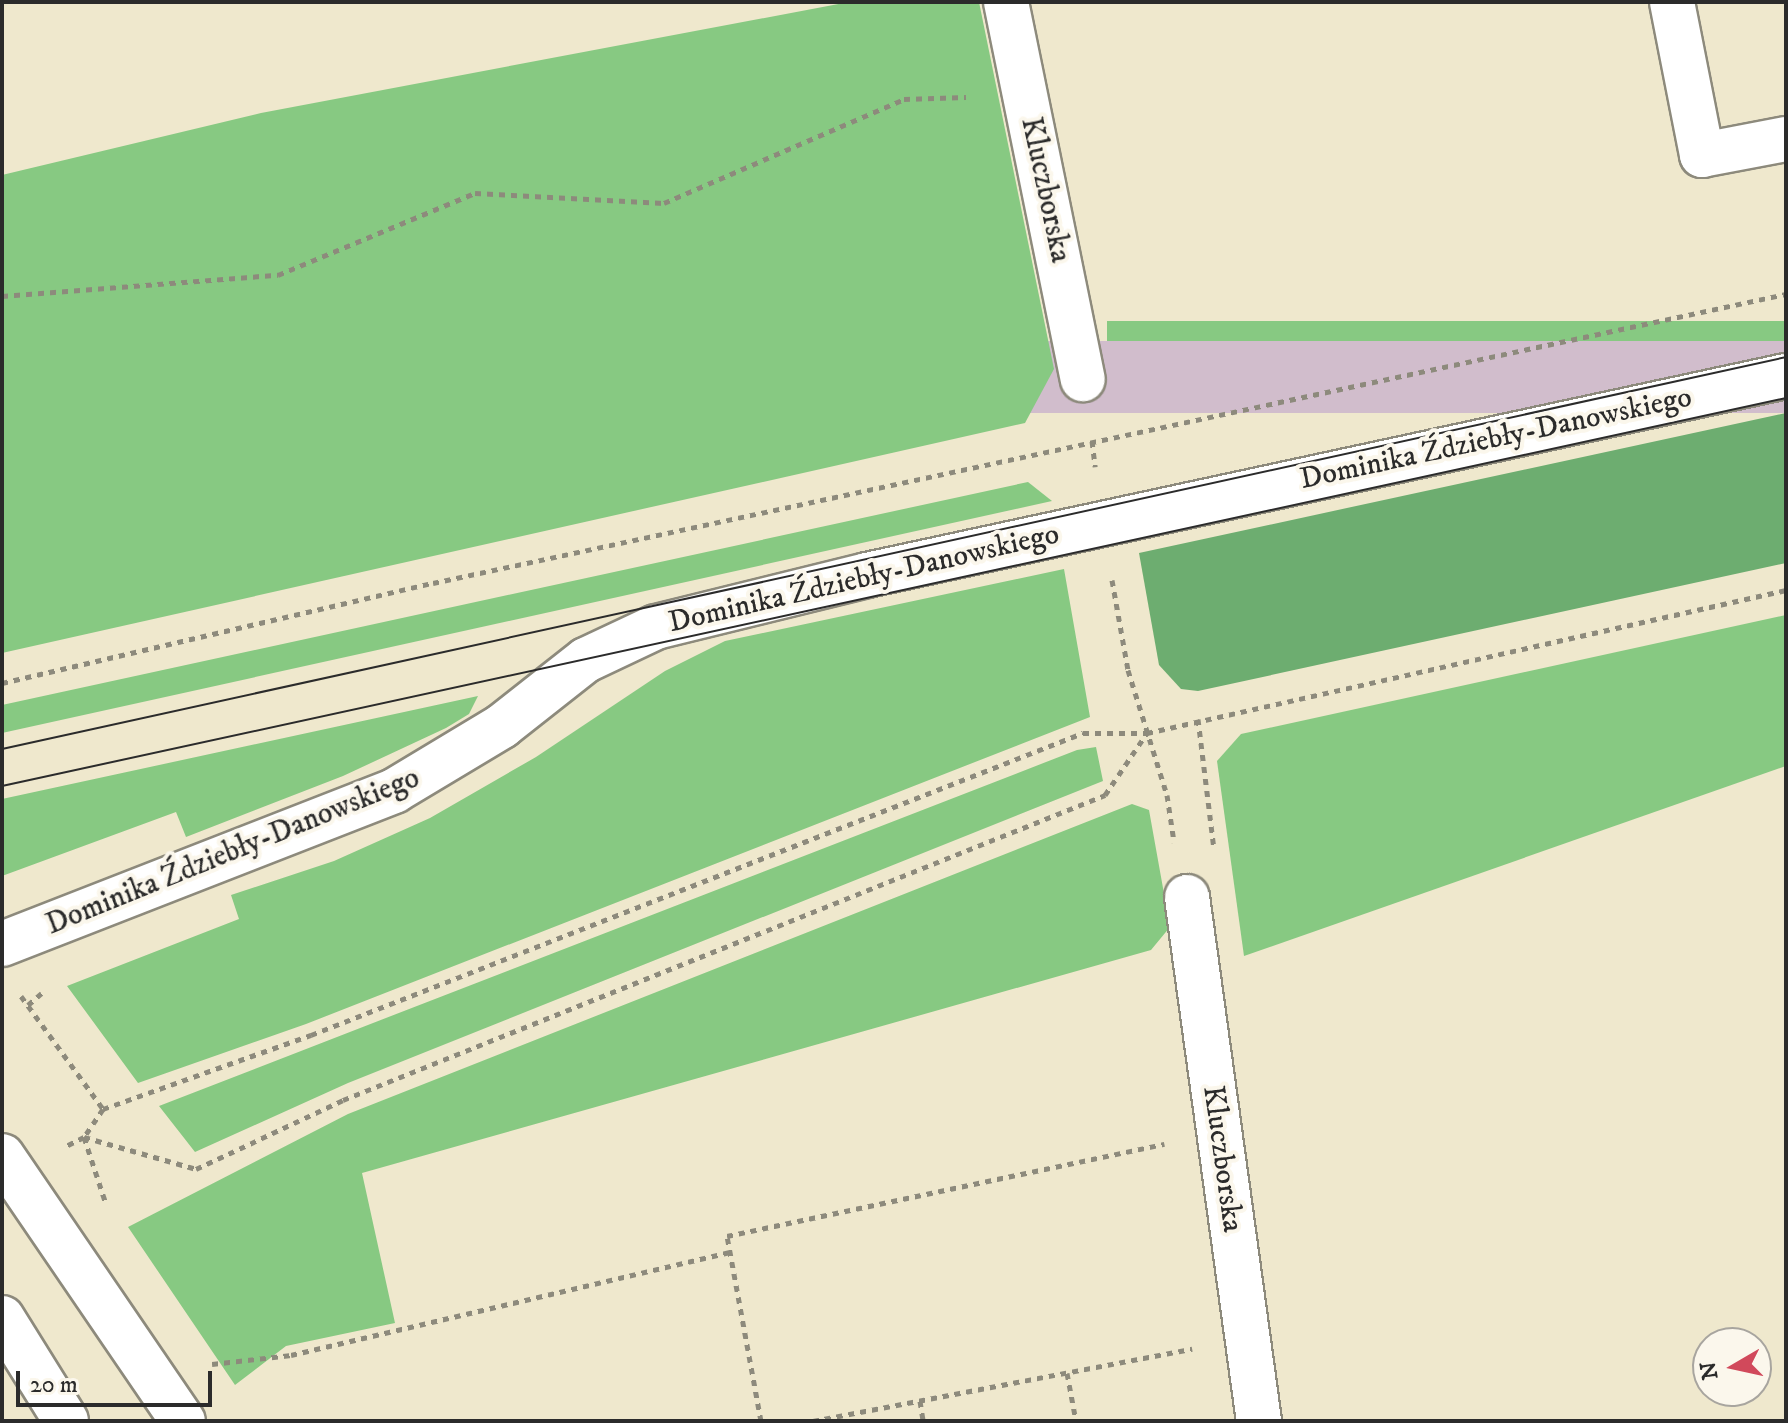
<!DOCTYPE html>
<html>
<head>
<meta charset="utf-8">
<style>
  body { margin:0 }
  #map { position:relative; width:1788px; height:1423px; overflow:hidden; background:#efe8cd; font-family:"IM FELL DW Pica",serif }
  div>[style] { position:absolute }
  .industrial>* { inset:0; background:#d1bdcc; transform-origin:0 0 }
  .green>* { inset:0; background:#87c982; transform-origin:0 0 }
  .forest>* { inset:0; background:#6dad70 }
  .path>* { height:5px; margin-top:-2.5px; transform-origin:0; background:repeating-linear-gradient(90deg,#8d8a7c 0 6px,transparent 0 12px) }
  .roads { filter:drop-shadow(2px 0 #8d8a7c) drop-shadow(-2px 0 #8d8a7c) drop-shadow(0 2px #8d8a7c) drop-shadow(0 -2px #8d8a7c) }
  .minor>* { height:44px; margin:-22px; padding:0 22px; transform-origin:22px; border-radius:22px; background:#fff }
  .tram>* { height:2px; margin:-1px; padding:0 1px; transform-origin:1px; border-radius:1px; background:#2b2b2b }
  span { translate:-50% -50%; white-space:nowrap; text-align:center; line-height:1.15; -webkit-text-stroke:8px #fbf7ec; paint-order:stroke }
  .street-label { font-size:30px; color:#2b2b2b }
  .frame { position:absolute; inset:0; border:4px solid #2b2b2b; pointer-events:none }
  .north { position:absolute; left:1692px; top:1327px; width:80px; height:80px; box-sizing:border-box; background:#fbf7ec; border:2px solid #a8a59f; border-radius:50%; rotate:261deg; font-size:22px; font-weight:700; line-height:32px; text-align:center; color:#2b2b2b }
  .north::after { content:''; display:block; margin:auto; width:28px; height:36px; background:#d1495b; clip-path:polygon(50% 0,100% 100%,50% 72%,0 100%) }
  .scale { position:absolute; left:16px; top:1371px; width:196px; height:36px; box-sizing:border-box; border:4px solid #2b2b2b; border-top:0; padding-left:10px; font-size:24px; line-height:28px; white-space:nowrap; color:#2b2b2b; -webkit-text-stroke:6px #fbf7ec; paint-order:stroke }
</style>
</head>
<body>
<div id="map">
  <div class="industrial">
    <div style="left:1786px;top:341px;width:72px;height:1827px;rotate:90deg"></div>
  </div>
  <div class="green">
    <div style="clip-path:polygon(849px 2px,979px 2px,1054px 369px,1025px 423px,2px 653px,2px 175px,261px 113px)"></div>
    <div style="left:1786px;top:321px;width:20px;height:679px;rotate:90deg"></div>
    <div style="clip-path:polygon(1028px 482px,1052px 501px,2px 733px,2px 705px)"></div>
    <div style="clip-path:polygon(1064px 569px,1090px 717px,306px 1024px,138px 1083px,67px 986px,239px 919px,231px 895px,334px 861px,430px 818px,536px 757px,665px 671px,725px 641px)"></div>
    <div style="clip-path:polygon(1786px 615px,1786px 766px,1244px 956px,1217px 761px,1241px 734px)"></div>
    <div style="clip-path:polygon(478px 696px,469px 714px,446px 728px,343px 776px,186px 837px,176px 812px,2px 876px,2px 799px)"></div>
    <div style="clip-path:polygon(1096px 747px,1103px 781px,348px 1083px,195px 1152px,159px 1106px,1077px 750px)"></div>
    <div style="clip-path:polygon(1132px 804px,1149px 810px,1170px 927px,1151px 950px,362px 1173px,395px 1323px,286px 1346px,235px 1385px,128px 1227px,348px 1114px)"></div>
  </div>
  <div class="forest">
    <div style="clip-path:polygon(1786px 413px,1786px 563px,1198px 691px,1181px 689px,1159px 665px,1139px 553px)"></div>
  </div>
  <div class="path">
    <div style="left:2px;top:296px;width:277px;rotate:-4.4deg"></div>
    <div style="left:278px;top:275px;width:213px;rotate:-22.6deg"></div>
    <div style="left:475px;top:193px;width:189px;rotate:3deg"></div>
    <div style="left:664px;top:203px;width:262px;rotate:-23.4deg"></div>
    <div style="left:904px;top:99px;width:62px;rotate:-1.8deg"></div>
    <div style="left:1092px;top:441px;width:26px;rotate:83deg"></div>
    <div style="left:1112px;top:580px;width:91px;rotate:79.9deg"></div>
    <div style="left:1128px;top:670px;width:131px;rotate:72.7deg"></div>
    <div style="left:1167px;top:795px;width:48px;rotate:81.5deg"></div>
    <div style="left:2px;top:683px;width:442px;rotate:-13.1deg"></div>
    <div style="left:433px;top:583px;width:1384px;rotate:-12.06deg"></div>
    <div style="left:1198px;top:719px;width:131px;rotate:83deg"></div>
    <div style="left:21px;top:996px;width:140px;rotate:54deg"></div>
    <div style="left:103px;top:1109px;width:34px;rotate:124deg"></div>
    <div style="left:84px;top:1137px;width:20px;rotate:153deg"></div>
    <div style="left:28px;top:1005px;width:18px;rotate:-41deg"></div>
    <div style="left:103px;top:1109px;width:221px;rotate:-19.6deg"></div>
    <div style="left:311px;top:1035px;width:829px;rotate:-21.37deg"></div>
    <div style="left:1083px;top:733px;width:64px"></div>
    <div style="left:1147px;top:733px;width:655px;rotate:-12.61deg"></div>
    <div style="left:84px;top:1137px;width:116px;rotate:15.9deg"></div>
    <div style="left:196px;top:1169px;width:162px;rotate:-25.1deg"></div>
    <div style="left:343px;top:1100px;width:821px;rotate:-21.81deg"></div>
    <div style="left:1105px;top:795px;width:75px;rotate:-55.9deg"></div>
    <div style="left:84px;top:1137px;width:67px;rotate:71.8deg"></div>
    <div style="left:212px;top:1364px;width:80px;rotate:-6.5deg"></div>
    <div style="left:291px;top:1355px;width:451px;rotate:-13.2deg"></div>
    <div style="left:1067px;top:1373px;width:49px;rotate:79.4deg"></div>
    <div style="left:920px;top:1401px;width:20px;rotate:81deg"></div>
    <div style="left:761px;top:1421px;width:188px;rotate:-100.4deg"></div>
    <div style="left:727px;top:1236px;width:447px;rotate:-11.9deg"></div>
    <div style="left:813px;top:1421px;width:386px;rotate:-10.8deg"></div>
  </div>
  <div class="roads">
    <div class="minor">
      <div style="left:1006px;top:2px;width:385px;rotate:78.5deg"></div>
      <div style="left:1672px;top:2px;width:156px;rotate:78.9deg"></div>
      <div style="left:1702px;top:155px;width:86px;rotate:-10.8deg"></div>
      <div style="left:1187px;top:897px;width:529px;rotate:82.18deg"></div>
      <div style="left:2px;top:944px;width:421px;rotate:-21.3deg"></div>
      <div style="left:394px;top:791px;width:126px;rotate:-31deg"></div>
      <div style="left:502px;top:726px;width:107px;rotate:-38.2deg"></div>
      <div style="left:586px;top:660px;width:77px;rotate:-25.2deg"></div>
      <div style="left:656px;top:627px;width:217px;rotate:-13.8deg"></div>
      <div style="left:867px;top:575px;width:940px;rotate:-12.22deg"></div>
      <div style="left:2px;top:1156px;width:321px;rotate:55.7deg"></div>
      <div style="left:2px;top:1318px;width:121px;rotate:58.1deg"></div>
    </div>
  </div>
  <div class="tram">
    <div style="left:2px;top:749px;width:1827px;rotate:-12.39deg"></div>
    <div style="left:2px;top:786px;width:1826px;rotate:-12.27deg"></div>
  </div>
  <div class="street-label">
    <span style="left:1045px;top:190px;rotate:78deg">Kluczborska</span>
    <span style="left:1496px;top:439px;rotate:-12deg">Dominika Ździebły-Danowskiego</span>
    <span style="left:864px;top:579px;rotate:-13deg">Dominika Ździebły-Danowskiego</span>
    <span style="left:233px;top:852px;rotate:-22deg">Dominika Ździebły-Danowskiego</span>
    <span style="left:1222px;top:1159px;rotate:82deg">Kluczborska</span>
  </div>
  <div class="frame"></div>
  <div class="north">N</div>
  <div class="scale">20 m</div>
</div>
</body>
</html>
